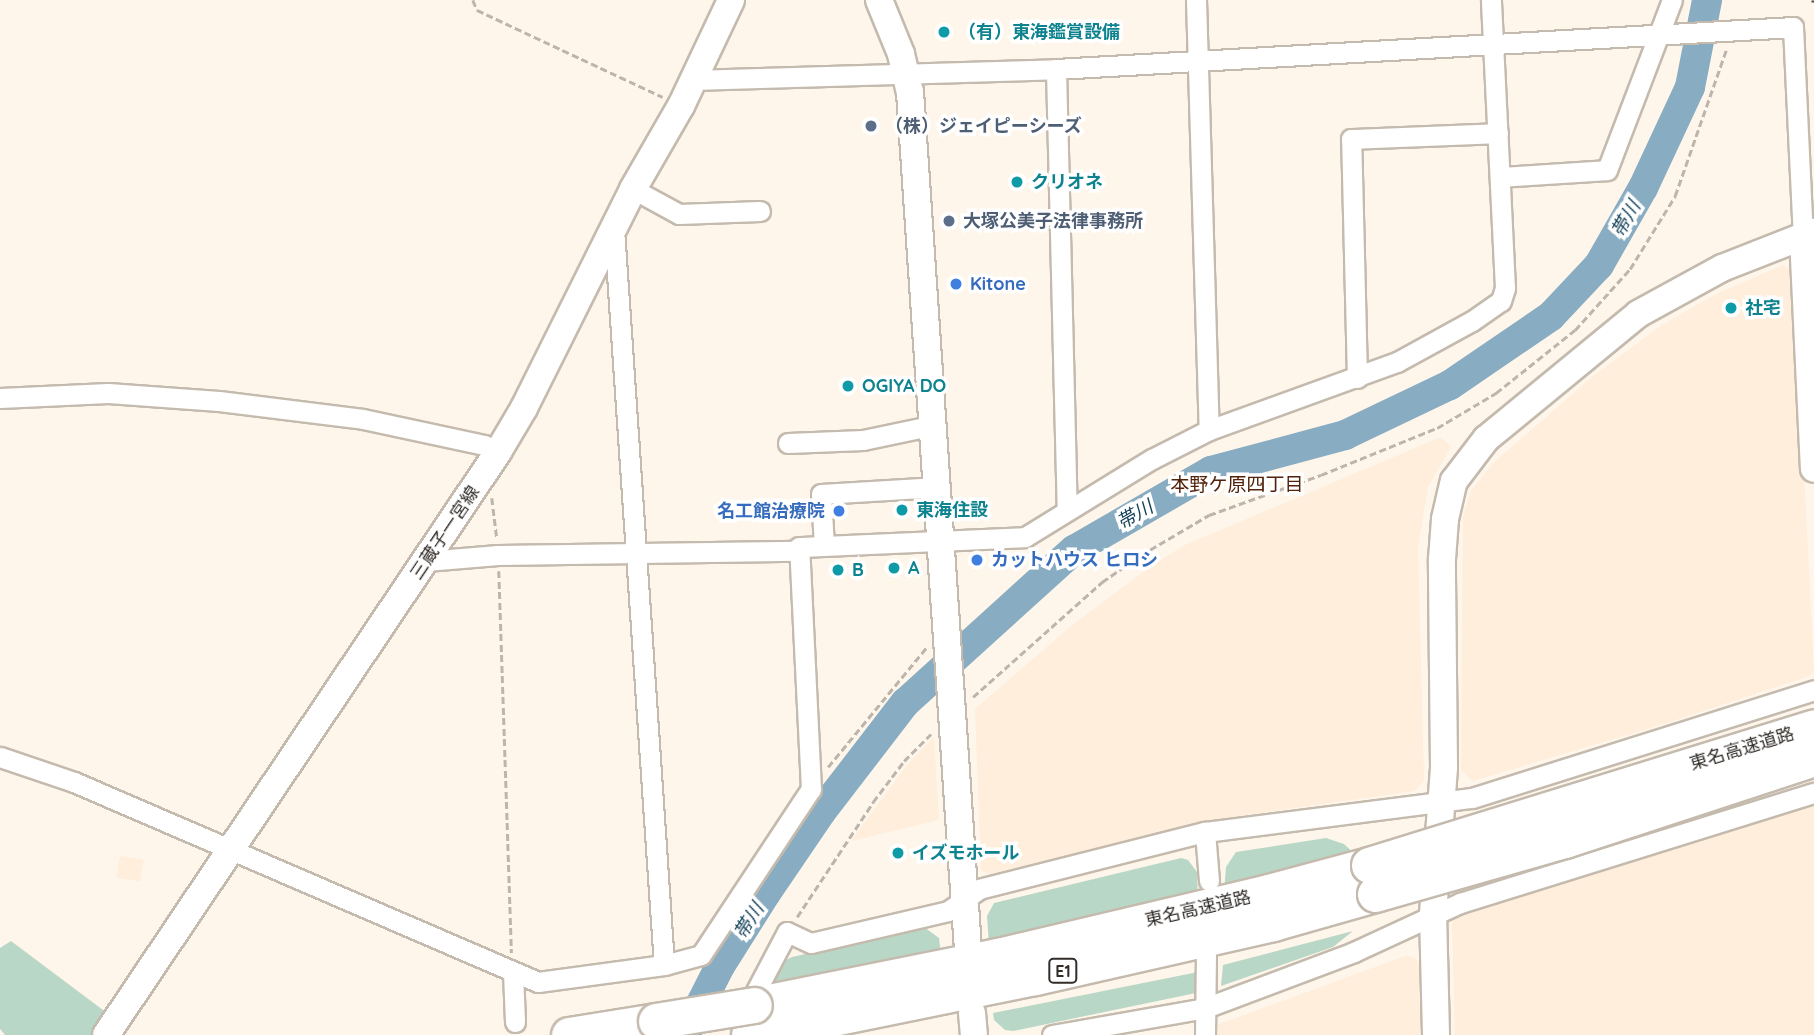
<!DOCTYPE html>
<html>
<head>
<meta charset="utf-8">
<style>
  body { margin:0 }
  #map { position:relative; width:1814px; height:1035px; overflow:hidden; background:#fff6eb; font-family:Quicksand,"Noto Sans JP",sans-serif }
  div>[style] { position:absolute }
  .built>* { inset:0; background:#feeedb; transform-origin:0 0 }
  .green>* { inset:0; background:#b9d7c6 }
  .river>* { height:30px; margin:-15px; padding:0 15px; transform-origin:15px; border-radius:15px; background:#88acc2 }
  .path>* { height:2.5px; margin-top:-1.25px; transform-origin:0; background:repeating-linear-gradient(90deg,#bdb5ac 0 7px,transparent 0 10.5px) }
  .roads { filter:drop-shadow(2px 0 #c4baad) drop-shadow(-2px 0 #c4baad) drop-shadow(0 2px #c4baad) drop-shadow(0 -2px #c4baad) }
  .street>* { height:19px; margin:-9.5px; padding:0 9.5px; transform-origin:9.5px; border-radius:9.5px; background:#fff }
  .secondary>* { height:26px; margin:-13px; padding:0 13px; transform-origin:13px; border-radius:13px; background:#fff }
  .highway>* { height:35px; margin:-17.5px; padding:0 17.5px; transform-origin:17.5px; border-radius:17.5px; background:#fff }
  .rail>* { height:5px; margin-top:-2.5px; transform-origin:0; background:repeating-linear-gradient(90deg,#4b4641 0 12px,transparent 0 24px) }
  .bridges { filter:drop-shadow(2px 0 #c4baad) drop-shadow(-2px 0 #c4baad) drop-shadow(0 2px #c4baad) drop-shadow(0 -2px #c4baad) }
  .highway-bridge>* { height:35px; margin:-17.5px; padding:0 17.5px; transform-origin:17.5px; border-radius:17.5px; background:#fff }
  .dots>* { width:19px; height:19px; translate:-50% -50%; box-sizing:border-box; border:4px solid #fff; border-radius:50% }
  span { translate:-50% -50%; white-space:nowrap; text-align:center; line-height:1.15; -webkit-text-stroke:7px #fff; paint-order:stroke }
  .shield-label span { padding:2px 5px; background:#fff; border:2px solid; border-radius:5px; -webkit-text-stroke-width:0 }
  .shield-label { font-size:16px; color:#322d29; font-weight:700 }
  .culture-label { font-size:18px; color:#0d838f; font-weight:700 }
  .left { translate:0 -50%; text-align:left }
  .service-label { font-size:18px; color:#4e5e75; font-weight:700 }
  .shop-label { font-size:18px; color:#366cbe; font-weight:700 }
  .right { translate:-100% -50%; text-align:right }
  .street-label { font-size:18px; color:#322d29 }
  .water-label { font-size:19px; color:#15435b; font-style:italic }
  .neighbourhood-label { font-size:19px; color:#52220a }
</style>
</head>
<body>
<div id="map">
  <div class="built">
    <div style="clip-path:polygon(1783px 265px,1794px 273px,1814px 670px,1810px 676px,1664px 724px,1473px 781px,1461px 771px,1463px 517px,1471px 491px,1492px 464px,1592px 377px,1662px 325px,1716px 294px)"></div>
    <div style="clip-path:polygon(1441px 437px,1451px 447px,1428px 487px,1418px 547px,1424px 780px,1415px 791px,1225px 818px,989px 874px,981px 870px,975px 709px,1071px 626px,1154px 564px,1185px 545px)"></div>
    <div style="clip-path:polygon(934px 737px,939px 820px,851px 841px,907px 765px)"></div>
    <div style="clip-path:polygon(1814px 801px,1814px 1035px,1455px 1035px,1452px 921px,1460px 912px)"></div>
    <div style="left:120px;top:856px;width:24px;height:22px;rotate:9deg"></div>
    <div style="clip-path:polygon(1405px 956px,1413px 957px,1419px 962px,1420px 1035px,1212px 1035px,1214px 1026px)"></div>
  </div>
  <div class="green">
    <div style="clip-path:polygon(1326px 838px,1344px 844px,1359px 858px,1224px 893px,1226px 867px,1236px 852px)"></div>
    <div style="clip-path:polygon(1181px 858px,1188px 860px,1197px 872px,1198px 899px,989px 945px,987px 916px,994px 903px)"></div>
    <div style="clip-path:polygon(924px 927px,939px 938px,941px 954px,764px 989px,778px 964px,792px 957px)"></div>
    <div style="clip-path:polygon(1353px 931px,1333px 947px,1221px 986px,1223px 965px)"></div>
    <div style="clip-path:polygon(11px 941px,107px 1013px,92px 1035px,5px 1035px,0 1029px,0 948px)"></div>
    <div style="clip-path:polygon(1198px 972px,1196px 993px,1013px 1031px,1005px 1030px,994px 1020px,993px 1013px)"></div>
  </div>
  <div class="river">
    <div style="left:685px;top:1035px;width:77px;rotate:-63.1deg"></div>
    <div style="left:720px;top:966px;width:86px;rotate:-57.8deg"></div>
    <div style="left:766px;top:893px;width:98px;rotate:-55.8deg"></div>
    <div style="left:821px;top:812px;width:138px;rotate:-52.4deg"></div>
    <div style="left:905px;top:703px;width:228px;rotate:-42.2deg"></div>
    <div style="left:1074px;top:550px;width:158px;rotate:-30deg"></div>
    <div style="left:1211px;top:471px;width:139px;rotate:-15deg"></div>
    <div style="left:1345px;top:435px;width:116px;rotate:-25.5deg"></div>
    <div style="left:1450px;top:385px;width:122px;rotate:-34.3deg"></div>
    <div style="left:1551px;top:316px;width:70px;rotate:-46.7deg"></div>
    <div style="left:1599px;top:265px;width:89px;rotate:-60.3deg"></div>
    <div style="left:1643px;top:188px;width:111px;rotate:-65deg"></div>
    <div style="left:1690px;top:87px;width:89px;rotate:-78.9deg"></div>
  </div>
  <div class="path">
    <div style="left:473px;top:0;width:11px;rotate:68deg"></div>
    <div style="left:477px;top:10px;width:205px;rotate:25.1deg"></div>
    <div style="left:492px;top:498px;width:39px;rotate:83deg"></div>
    <div style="left:499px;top:571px;width:382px;rotate:88.1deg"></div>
    <div style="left:973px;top:697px;width:173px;rotate:-41.7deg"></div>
    <div style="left:1102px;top:582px;width:47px;rotate:-34.7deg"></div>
    <div style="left:1141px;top:555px;width:79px;rotate:-30.5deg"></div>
    <div style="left:1209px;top:515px;width:119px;rotate:-19.7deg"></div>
    <div style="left:1321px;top:475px;width:125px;rotate:-22.1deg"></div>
    <div style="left:1437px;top:428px;width:69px;rotate:-30.7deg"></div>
    <div style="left:1496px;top:393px;width:101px;rotate:-38.6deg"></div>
    <div style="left:1575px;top:330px;width:82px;rotate:-48deg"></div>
    <div style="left:1630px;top:269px;width:86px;rotate:-58.3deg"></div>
    <div style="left:1675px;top:196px;width:155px;rotate:-70.7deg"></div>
    <div style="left:828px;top:767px;width:154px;rotate:-50.5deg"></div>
    <div style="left:797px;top:917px;width:138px;rotate:-56.5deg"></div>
    <div style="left:873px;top:802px;width:51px;rotate:-52.9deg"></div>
    <div style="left:904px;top:761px;width:38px;rotate:-45deg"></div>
  </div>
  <div class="roads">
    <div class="street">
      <div style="left:1196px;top:0;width:430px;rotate:88.3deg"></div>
      <div style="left:1056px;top:69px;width:441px;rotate:88.6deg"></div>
      <div style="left:693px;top:80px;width:363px;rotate:-1.7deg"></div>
      <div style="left:1056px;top:69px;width:738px;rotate:-3.26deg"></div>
      <div style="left:1793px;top:27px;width:210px;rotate:87.3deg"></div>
      <div style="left:1500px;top:177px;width:107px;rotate:-3.7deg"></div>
      <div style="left:1607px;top:170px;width:182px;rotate:-69.1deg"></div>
      <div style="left:633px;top:189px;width:52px;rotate:28.5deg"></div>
      <div style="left:679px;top:214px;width:81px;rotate:-2.1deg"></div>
      <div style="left:1357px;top:378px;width:239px;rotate:-91.4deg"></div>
      <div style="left:1351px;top:139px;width:147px;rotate:-2.3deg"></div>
      <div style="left:0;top:398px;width:108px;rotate:-2.7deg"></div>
      <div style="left:108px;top:393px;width:111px;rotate:4.1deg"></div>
      <div style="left:219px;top:401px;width:145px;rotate:7.1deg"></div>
      <div style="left:363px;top:419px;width:124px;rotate:12.1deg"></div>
      <div style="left:484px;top:445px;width:16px;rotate:27deg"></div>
      <div style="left:788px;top:443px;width:75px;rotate:-2.3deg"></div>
      <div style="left:863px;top:440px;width:73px;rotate:-11.9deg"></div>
      <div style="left:824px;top:546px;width:52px;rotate:-93.3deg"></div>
      <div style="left:821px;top:494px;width:117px;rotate:-3.4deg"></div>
      <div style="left:426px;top:561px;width:72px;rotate:-4.8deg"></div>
      <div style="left:498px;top:555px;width:301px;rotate:-0.8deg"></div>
      <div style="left:0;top:757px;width:78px;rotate:18.7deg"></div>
      <div style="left:74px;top:782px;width:505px;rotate:23.32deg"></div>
      <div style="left:538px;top:982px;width:127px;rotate:-7.7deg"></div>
      <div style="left:664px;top:965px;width:738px;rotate:-93.89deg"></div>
      <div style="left:1205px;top:832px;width:49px;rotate:85.3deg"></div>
      <div style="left:664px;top:965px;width:38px;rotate:-15deg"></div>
      <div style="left:701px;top:955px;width:199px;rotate:-56.5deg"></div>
      <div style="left:811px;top:789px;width:242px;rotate:-92.8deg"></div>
      <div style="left:799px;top:547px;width:226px;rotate:-2.5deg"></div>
      <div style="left:1025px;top:537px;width:149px;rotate:-31.6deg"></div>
      <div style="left:1152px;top:459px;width:64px;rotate:-27deg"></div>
      <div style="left:1209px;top:430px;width:200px;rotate:-19.9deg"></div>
      <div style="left:1397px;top:362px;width:85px;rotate:-28.7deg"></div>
      <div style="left:1472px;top:321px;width:35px;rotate:-35deg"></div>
      <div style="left:1501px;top:301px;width:14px;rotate:-73deg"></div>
      <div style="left:1505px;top:288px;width:288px;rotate:-92.8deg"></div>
      <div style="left:513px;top:972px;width:50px;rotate:87.7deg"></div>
      <div style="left:746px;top:1010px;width:88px;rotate:-62.3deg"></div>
      <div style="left:787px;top:932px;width:26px;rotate:25deg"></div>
      <div style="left:811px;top:943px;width:141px;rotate:-13.1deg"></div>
      <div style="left:948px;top:911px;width:38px;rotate:-35deg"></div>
      <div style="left:979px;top:889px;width:233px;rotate:-14.2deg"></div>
      <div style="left:1205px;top:832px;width:269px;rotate:-7.3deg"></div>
      <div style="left:1472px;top:798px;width:359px;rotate:-17.5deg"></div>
      <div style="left:1052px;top:1035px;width:155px;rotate:-10deg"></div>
      <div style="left:1205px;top:1008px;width:159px;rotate:-20.6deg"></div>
      <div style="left:1354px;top:952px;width:117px;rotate:-24.8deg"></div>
      <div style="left:1460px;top:903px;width:371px;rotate:-17.3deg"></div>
      <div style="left:1205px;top:1035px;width:80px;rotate:-89.3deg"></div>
    </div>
    <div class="secondary">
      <div style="left:879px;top:0;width:58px;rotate:67.8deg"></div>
      <div style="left:901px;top:54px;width:39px;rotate:77deg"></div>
      <div style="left:910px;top:92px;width:859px;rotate:86.13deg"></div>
      <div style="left:1803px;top:237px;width:232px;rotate:87.3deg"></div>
      <div style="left:972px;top:1013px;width:22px;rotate:85deg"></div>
      <div style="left:106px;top:1035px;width:703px;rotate:-56.08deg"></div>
      <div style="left:498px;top:452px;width:51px;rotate:-59.4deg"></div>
      <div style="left:524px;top:408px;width:245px;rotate:-63.5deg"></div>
      <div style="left:633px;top:189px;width:96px;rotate:-60deg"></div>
      <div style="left:681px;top:106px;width:117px;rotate:-64.7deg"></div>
      <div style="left:1436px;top:1035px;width:121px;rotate:-91.4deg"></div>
      <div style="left:1433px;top:914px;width:147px;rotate:-85.7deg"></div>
      <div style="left:1444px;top:767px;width:208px;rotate:-90.6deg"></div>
      <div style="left:1442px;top:559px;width:40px;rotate:-85.7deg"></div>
      <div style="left:1445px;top:519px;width:39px;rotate:-77deg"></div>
      <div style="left:1454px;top:481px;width:53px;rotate:-52.7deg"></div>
      <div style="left:1486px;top:439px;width:197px;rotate:-39.4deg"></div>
      <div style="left:1638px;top:314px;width:96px;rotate:-28.7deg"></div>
      <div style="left:1722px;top:268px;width:99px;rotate:-21.4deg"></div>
    </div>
    <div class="highway">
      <div style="left:754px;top:1005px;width:249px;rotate:-11.4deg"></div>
      <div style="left:998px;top:956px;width:277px;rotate:-13.3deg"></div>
      <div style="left:1268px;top:892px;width:105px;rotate:-15deg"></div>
      <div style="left:569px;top:1035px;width:88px;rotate:-9.1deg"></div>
      <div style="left:749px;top:1035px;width:292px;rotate:-11.5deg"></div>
      <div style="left:1035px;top:977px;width:244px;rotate:-12.8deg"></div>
      <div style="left:1273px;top:923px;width:106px;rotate:-15.9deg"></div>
    </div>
  </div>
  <div class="rail">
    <div style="left:1814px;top:0;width:2px;rotate:90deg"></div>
  </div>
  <div class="bridges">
    <div class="highway-bridge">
      <div style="left:1369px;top:865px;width:466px;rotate:-17.2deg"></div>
      <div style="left:1375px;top:894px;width:198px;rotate:-15.9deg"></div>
      <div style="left:1565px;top:840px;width:262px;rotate:-18.2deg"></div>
      <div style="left:656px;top:1021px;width:99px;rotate:-9.3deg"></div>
    </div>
  </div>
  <div class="dots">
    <div style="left:944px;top:32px;background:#0f9aa8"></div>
    <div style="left:871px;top:126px;background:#5c6f8a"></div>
    <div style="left:1017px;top:182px;background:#0f9aa8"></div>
    <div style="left:949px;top:221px;background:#5c6f8a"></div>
    <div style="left:956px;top:284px;background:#3f7fe0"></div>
    <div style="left:1731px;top:308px;background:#0f9aa8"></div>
    <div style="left:848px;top:386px;background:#0f9aa8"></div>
    <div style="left:902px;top:510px;background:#0f9aa8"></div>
    <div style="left:839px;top:511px;background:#3f7fe0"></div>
    <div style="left:977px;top:560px;background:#3f7fe0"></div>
    <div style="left:894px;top:568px;background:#0f9aa8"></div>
    <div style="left:838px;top:570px;background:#0f9aa8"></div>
    <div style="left:898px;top:853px;background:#0f9aa8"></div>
  </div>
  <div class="shield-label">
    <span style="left:1063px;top:971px">E1</span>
  </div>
  <div class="culture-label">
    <span class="left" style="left:958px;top:32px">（有）東海鑑賞設備</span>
    <span class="left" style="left:1031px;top:182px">クリオネ</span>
    <span class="left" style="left:1745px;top:308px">社宅</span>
    <span class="left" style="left:862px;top:386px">OGIYA DO</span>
    <span class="left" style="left:916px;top:510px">東海住設</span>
    <span class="left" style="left:908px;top:568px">A</span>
    <span class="left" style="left:852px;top:570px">B</span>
    <span class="left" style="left:912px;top:853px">イズモホール</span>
  </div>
  <div class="service-label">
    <span class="left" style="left:885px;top:126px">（株）ジェイピーシーズ</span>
    <span class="left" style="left:963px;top:221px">大塚公美子法律事務所</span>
  </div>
  <div class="shop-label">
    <span class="left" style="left:970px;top:284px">Kitone</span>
    <span class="right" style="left:825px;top:511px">名工館治療院</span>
    <span class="left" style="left:991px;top:560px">カットハウス ヒロシ</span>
  </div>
  <div class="street-label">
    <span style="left:445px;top:533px;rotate:-56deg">三蔵子一宮線</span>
    <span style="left:1742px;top:749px;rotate:-17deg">東名高速道路</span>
    <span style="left:1198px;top:909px;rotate:-13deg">東名高速道路</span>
  </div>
  <div class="water-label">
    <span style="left:1626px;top:219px;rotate:-60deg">帯川</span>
    <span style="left:1135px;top:515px;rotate:-30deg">帯川</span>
    <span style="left:749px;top:921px;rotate:-58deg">帯川</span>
  </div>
  <div class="neighbourhood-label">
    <span style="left:1237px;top:485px">本野ケ原四丁目</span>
  </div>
</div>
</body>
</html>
